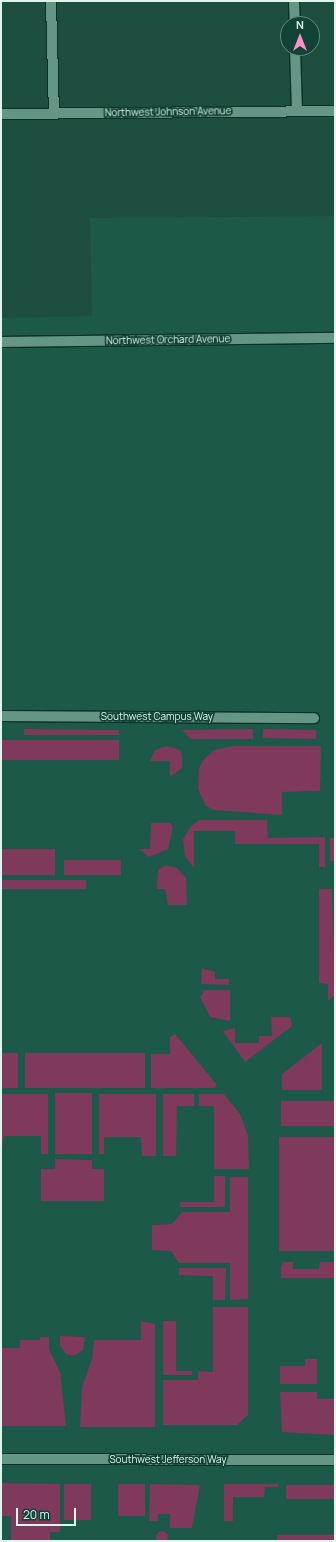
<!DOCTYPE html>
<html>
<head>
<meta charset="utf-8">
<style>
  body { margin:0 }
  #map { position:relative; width:336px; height:1542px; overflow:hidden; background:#1d4e3f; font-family:Manrope,sans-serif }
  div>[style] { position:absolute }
  .built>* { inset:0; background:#1d5948 }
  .green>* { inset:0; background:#7e395b; transform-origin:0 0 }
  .round { border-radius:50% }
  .roads { filter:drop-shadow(1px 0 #0b3127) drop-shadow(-1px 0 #0b3127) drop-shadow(0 1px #0b3127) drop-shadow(0 -1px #0b3127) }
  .minor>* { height:10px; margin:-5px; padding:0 5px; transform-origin:5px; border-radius:5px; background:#659685 }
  span { translate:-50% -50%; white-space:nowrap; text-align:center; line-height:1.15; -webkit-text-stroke:3.5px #104335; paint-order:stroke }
  .street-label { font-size:10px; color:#ddf6ec }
  .frame { position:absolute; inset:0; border:2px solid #ddf6ec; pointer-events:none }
  .north { position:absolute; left:280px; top:16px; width:40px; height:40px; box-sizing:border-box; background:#104335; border:1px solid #628b7e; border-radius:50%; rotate:0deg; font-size:11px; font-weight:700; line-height:16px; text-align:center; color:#ddf6ec }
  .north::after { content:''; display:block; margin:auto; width:14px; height:18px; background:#fc8fc3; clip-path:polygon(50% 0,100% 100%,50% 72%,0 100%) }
  .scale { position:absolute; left:16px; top:1508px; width:60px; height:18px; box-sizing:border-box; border:2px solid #ddf6ec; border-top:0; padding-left:5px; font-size:12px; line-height:14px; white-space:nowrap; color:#ddf6ec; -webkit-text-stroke:3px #104335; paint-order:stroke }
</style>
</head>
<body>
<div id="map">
  <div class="built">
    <div style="clip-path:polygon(335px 216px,335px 1541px,1px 1541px,1px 318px,92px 316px,90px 218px)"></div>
  </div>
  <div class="green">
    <div style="clip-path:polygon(24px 729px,119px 730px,119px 735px,24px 735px)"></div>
    <div style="clip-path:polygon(253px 729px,253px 739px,191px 739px,182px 730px)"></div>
    <div style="left:263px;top:729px;width:53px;height:9px;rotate:1deg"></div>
    <div style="left:1px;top:740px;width:118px;height:20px"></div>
    <div style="clip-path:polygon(167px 746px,180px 750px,182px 755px,182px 768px,170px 777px,170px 761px,150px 761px,155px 750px)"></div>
    <div style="clip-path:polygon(233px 746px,321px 746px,320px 791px,282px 792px,282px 815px,214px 810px,206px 806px,198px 789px,199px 769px,203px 760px,214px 750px)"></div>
    <div style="clip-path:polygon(199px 820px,267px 820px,268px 838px,325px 837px,325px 867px,319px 867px,319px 844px,235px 844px,235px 831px,194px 831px,194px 868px,185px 856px,183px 839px,191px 826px)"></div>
    <div style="clip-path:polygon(151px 823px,170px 823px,173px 827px,168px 849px,149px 857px,139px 849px,150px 849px)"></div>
    <div style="left:330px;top:838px;width:5px;height:23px"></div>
    <div style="left:1px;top:849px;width:54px;height:26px"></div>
    <div style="left:64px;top:860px;width:57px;height:15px"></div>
    <div style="clip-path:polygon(166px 865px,177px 868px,186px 878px,187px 905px,168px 905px,165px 889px,157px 889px,158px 870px)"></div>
    <div style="left:1px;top:880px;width:85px;height:9px"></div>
    <div style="clip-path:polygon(319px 889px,332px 889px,335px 995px,328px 1001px,328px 984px,319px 983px)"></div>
    <div style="clip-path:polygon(202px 968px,215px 972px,215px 979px,229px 979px,229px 985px,201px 984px)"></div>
    <div style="clip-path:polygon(205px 990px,230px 990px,230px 1021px,210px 1017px,200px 997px)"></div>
    <div style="clip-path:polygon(271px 1017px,290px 1017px,292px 1026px,245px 1062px,223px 1031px,235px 1028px,235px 1043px,259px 1043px,259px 1036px,272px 1036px)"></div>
    <div style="clip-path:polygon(175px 1034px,217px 1085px,214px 1088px,151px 1088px,151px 1054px,170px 1054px,170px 1037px)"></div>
    <div style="clip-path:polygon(322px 1043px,322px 1090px,282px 1090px,282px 1074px)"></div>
    <div style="left:1px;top:1053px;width:17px;height:35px"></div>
    <div style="left:25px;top:1053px;width:120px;height:35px"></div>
    <div style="left:55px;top:1093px;width:37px;height:61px"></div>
    <div style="clip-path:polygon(1px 1094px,48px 1094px,48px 1154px,41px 1154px,41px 1136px,4px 1136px,1px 1154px)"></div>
    <div style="clip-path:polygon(99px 1094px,156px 1094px,156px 1156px,142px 1156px,141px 1137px,104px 1137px,104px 1154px,99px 1154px)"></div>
    <div style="clip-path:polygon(163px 1094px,194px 1094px,194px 1106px,177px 1106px,176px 1156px,163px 1156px)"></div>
    <div style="clip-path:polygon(199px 1094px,224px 1094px,240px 1114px,248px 1136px,249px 1169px,214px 1169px,214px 1106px,199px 1106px)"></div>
    <div style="left:281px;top:1101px;width:54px;height:25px"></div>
    <div style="left:335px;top:1137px;width:114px;height:56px;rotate:90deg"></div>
    <div style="clip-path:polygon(55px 1159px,92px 1160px,92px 1169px,104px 1169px,104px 1201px,41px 1201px,41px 1169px,55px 1169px)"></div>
    <div style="clip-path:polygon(214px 1176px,225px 1176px,225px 1207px,180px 1207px,180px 1202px,214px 1202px)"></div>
    <div style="clip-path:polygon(230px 1177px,248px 1177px,248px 1299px,230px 1300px,230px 1263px,179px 1263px,171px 1251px,152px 1250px,152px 1225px,172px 1224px,182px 1212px,230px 1212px)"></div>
    <div style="clip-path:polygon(284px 1262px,293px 1262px,293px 1269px,319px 1269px,320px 1262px,335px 1262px,335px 1278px,281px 1278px,281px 1266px)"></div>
    <div style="clip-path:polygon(179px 1268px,226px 1268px,225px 1300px,213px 1300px,213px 1276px,179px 1275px)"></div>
    <div style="clip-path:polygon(213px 1307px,248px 1307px,248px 1415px,237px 1425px,163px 1425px,163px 1380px,198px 1380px,198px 1371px,213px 1372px)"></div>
    <div style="clip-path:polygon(141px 1321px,155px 1324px,155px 1427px,80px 1427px,82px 1387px,92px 1359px,94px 1340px,141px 1340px)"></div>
    <div style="clip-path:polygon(163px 1321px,176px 1321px,176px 1371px,192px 1371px,192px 1375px,163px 1375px)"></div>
    <div style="clip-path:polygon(60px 1336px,85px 1337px,83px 1350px,74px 1356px,66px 1354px,60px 1346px)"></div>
    <div style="clip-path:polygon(40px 1337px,49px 1337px,49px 1349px,60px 1372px,66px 1426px,1px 1426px,1px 1348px,20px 1348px,20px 1340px,40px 1340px)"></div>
    <div style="clip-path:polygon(305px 1359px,317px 1359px,317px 1384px,280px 1384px,280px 1366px,305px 1366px)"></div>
    <div style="clip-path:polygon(280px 1392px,317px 1392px,317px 1399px,335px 1399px,335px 1435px,282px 1432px)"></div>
    <div style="clip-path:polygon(1px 1483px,60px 1484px,60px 1532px,50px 1532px,50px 1541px,11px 1541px,11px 1516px,1px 1516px)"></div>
    <div style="left:64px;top:1484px;width:27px;height:36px"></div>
    <div style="left:118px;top:1484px;width:27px;height:32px"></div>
    <div style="clip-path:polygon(150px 1484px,200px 1485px,192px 1528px,170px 1528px,170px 1514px,158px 1514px,158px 1521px,149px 1521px)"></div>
    <div style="clip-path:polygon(224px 1484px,278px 1484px,278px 1487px,265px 1487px,264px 1497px,233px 1497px,233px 1521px,224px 1521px)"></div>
    <div style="left:286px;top:1485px;width:48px;height:14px"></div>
    <div class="round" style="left:156px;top:1531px;width:12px;height:12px"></div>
    <div style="left:277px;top:1535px;width:58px;height:6px"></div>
  </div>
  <div class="roads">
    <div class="minor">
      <div style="left:51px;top:1px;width:112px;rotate:88.5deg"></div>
      <div style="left:294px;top:1px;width:23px;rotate:88deg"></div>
      <div style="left:295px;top:48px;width:62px;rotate:88.2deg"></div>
      <div style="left:1px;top:114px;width:334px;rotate:-0.5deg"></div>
      <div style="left:1px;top:342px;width:334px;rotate:-0.7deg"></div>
      <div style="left:1px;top:716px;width:313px;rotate:0.4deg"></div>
      <div style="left:1px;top:1459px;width:334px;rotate:0.2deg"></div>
    </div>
  </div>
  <div class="street-label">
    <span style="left:168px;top:112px;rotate:-1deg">Northwest Johnson Avenue</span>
    <span style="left:168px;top:340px;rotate:-1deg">Northwest Orchard Avenue</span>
    <span style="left:157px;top:717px">Southwest Campus Way</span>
    <span style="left:168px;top:1460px">Southwest Jefferson Way</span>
  </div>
  <div class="frame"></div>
  <div class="north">N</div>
  <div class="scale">20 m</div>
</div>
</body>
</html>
